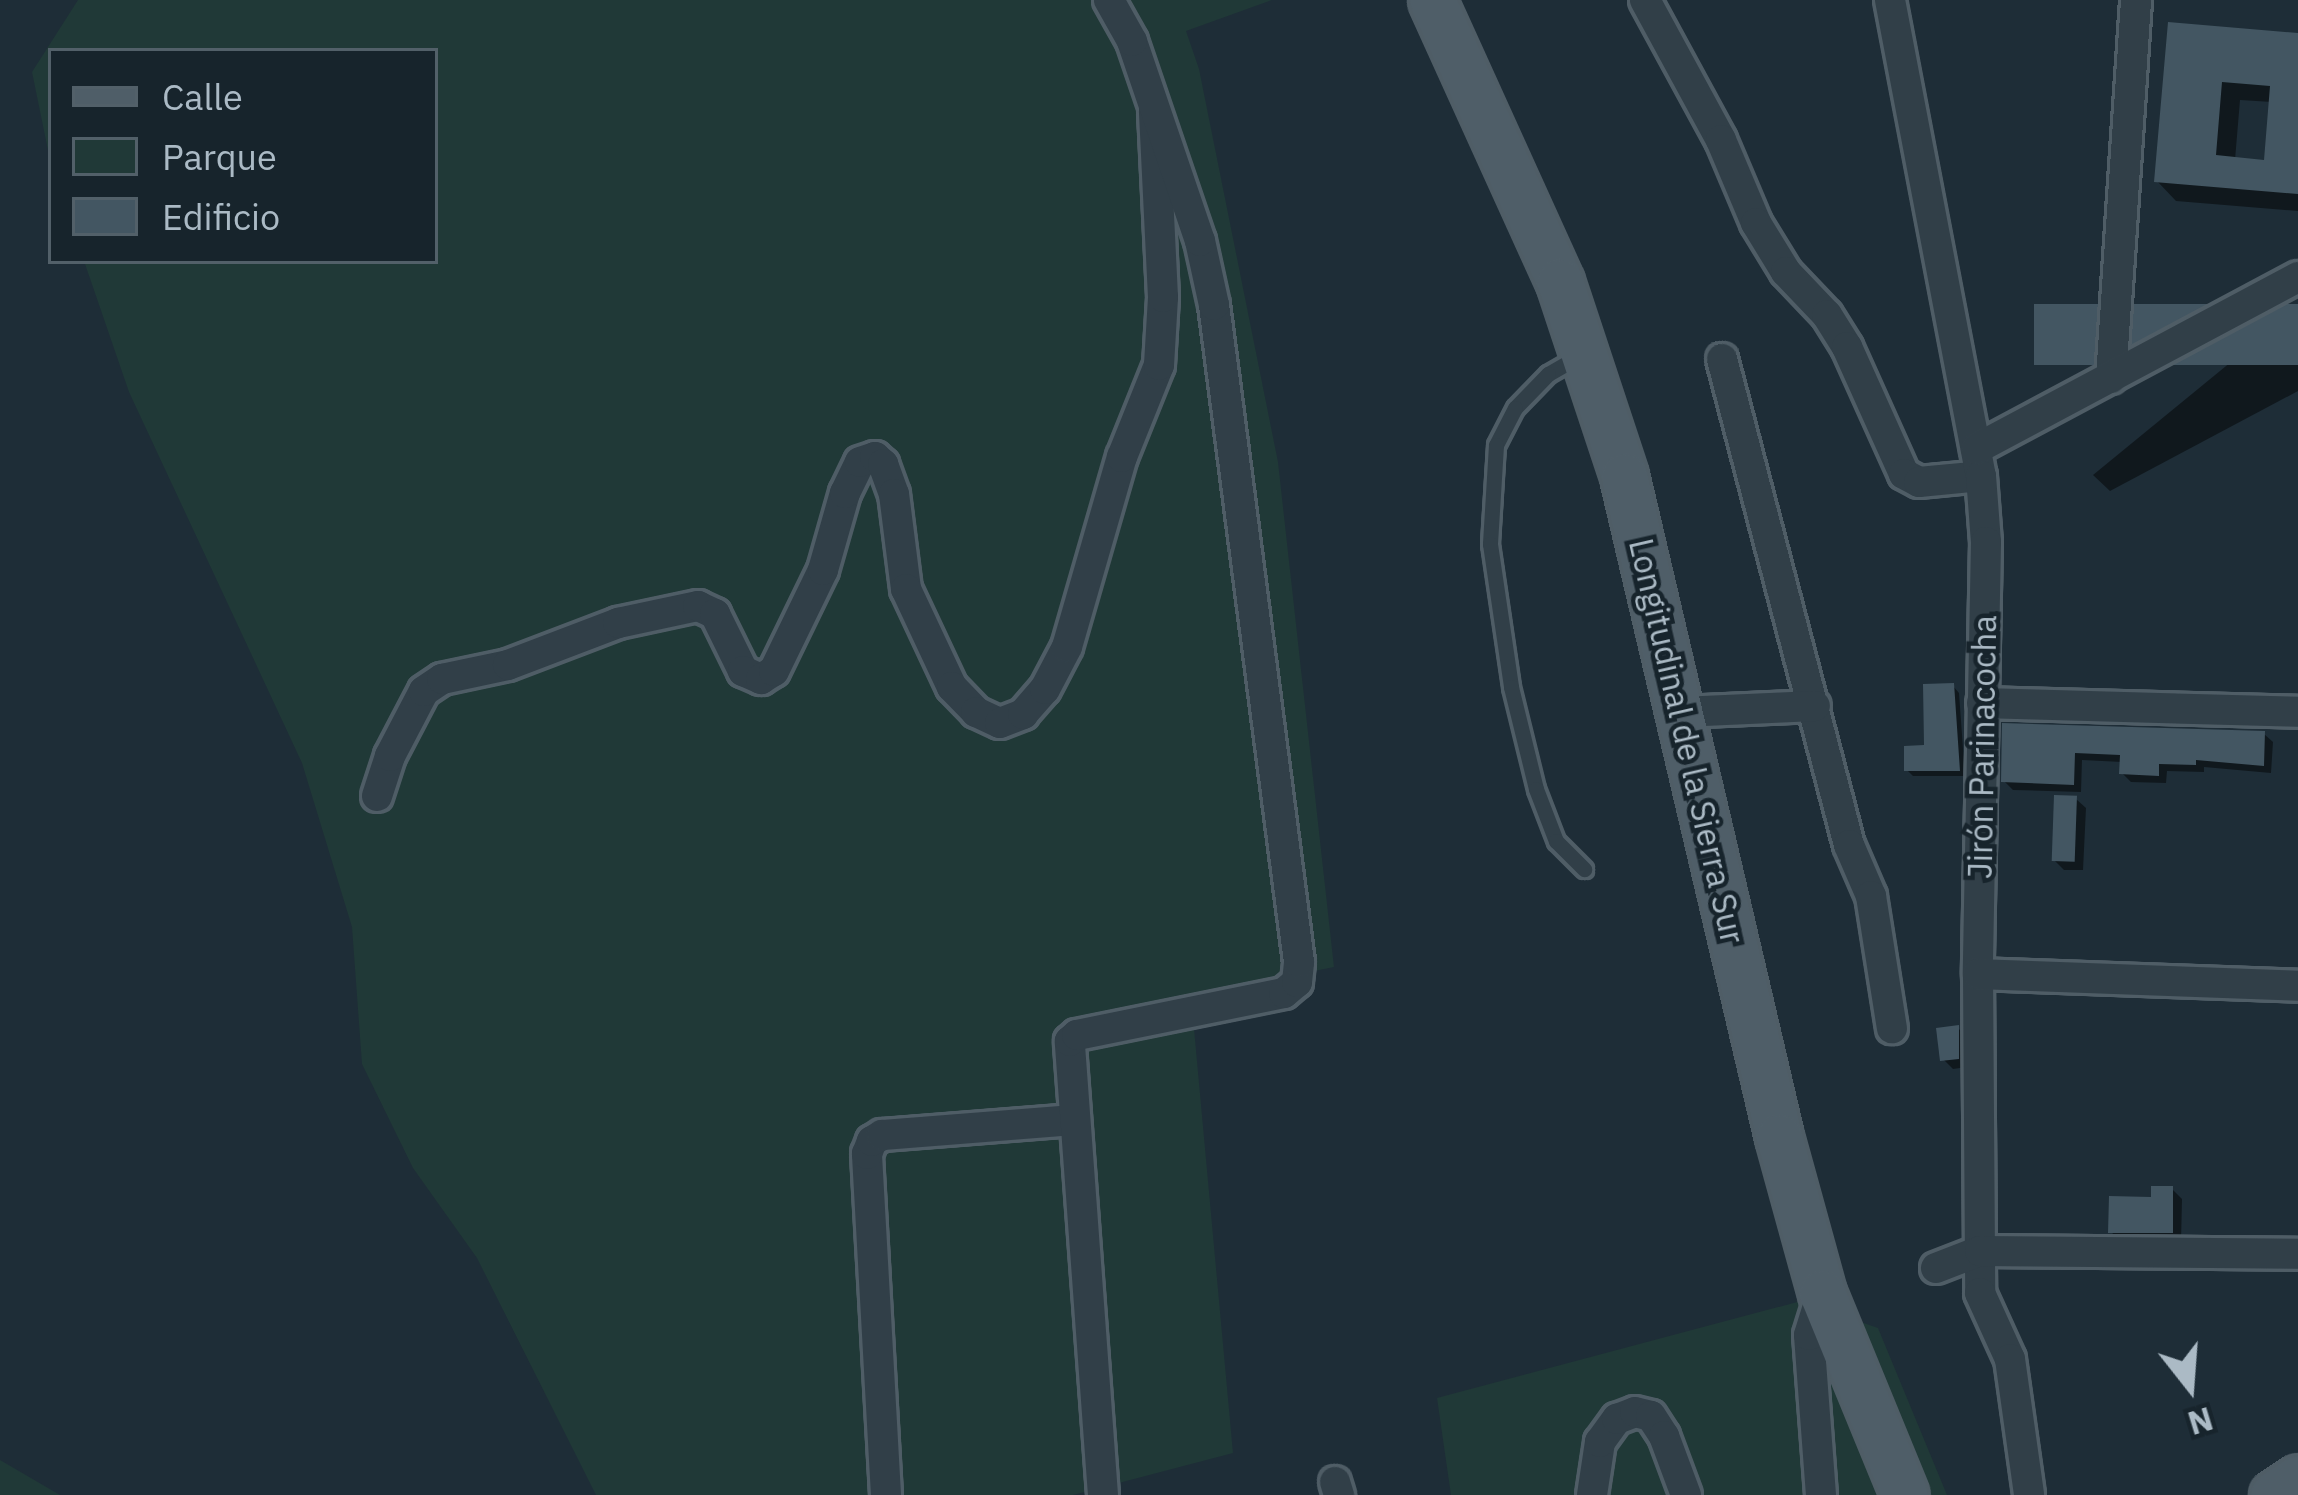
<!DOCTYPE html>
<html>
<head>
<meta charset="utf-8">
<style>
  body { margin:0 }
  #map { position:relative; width:2298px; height:1495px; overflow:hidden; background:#1e2d37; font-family:"IBM Plex Sans",sans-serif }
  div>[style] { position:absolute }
  .green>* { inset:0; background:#203937 }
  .shadow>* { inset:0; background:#0007 }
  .building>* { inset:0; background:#435662; transform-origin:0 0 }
  .roads { filter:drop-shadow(3px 0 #4f5d66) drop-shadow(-3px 0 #4f5d66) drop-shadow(0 3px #4f5d66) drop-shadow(0 -3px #4f5d66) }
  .lane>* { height:15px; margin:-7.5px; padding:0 7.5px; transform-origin:7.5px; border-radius:7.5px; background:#313f48 }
  .street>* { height:30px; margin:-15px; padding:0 15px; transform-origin:15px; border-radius:15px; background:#313f48 }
  .primary>* { height:45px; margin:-22.5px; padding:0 22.5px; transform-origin:22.5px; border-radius:22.5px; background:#4f5e68 }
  span { translate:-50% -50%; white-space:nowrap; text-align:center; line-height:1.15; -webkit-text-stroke:9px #17242c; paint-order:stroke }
  .street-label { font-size:33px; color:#abbac5 }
  .legend { position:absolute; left:48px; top:48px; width:390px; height:216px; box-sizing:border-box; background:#17242c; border:3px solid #526069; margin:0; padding:15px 21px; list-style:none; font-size:36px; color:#abbac5 }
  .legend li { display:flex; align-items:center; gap:24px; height:60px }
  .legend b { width:60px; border:3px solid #526069 }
  .north { position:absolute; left:2130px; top:1327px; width:120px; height:120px; -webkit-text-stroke:9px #17242c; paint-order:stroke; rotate:163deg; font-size:33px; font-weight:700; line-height:48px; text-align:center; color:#abbac5 }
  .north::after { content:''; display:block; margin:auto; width:42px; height:54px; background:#abbac5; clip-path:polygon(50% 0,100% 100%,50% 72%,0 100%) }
</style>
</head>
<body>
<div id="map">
  <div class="green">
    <div style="clip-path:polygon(78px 0,1272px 0,1186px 31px,1199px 69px,1278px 462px,1334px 967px,1191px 996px,1233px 1453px,1073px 1495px,596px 1495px,477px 1258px,413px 1168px,362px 1064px,352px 927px,302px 763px,129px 392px,84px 261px,435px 261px,435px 51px,51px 51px,51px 165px,32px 72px)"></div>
    <div style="clip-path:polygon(1801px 1301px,1878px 1328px,1947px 1495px,1451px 1495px,1437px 1398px)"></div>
    <div style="clip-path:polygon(0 1460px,60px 1495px,0 1495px)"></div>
  </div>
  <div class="shadow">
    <div style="clip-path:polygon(evenodd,2171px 25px,2298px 36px,2298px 211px,2176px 201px,2157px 181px,2171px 25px,2240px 100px,2272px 102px,2267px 163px,2235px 160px,2240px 100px)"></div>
    <div style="clip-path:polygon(2298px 307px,2298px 391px,2110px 491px,2093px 475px)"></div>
    <div style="clip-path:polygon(1953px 686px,1959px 693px,1965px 776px,1913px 776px,1907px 770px,1927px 748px)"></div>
    <div style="clip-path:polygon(2005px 726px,2264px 734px,2273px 742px,2271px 773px,2204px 767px,2204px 772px,2167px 771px,2166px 783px,2131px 782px,2122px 773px,2122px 762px,2082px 760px,2081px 792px,2013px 790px,2004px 781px)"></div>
    <div style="clip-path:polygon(2076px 799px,2086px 808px,2083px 870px,2064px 870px,2054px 860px)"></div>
    <div style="clip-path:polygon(1958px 1028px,1967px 1038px,1967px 1067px,1953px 1069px,1943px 1059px)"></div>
    <div style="clip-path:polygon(2172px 1189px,2182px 1199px,2181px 1242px,2121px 1241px,2111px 1232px)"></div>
  </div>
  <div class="building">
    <div style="clip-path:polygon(evenodd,2168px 22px,2298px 33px,2298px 194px,2154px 182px,2168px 22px,2222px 82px,2270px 86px,2264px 160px,2216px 155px,2222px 82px)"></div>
    <div style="left:2298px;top:304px;width:61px;height:264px;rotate:90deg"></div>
    <div style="clip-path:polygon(1954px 683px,1960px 771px,1904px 771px,1904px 746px,1924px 745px,1923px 684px)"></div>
    <div style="clip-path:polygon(2002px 723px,2265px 731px,2264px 766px,2196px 760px,2196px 765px,2159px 764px,2159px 776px,2119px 774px,2120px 755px,2075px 753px,2074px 785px,2001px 782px)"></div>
    <div style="left:2054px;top:795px;width:23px;height:66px;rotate:2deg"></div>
    <div style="clip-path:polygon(1959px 1025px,1959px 1059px,1940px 1061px,1936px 1028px)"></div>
    <div style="clip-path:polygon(2151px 1186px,2173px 1186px,2173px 1233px,2108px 1233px,2109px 1196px,2151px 1197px)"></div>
  </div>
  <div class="roads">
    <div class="lane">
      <div style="left:1581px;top:355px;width:38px;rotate:150deg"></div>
      <div style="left:1548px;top:374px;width:47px;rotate:134.1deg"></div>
      <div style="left:1515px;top:408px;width:42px;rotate:117.2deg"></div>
      <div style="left:1496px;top:445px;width:99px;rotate:93.5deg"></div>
      <div style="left:1490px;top:544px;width:145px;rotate:81.6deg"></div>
      <div style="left:1511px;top:687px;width:105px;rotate:76.2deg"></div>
      <div style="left:1536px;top:789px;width:56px;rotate:69deg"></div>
      <div style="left:1556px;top:841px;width:40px;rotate:45deg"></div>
    </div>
    <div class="street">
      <div style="left:1645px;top:0;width:159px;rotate:61.5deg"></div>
      <div style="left:1721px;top:140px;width:90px;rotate:67.1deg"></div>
      <div style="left:1756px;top:223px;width:57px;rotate:58.5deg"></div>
      <div style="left:1786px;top:272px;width:59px;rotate:46.4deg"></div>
      <div style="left:1827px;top:315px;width:38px;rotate:58deg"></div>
      <div style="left:1847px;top:347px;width:139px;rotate:65.8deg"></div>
      <div style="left:1904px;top:474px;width:17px;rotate:28deg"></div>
      <div style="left:1919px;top:482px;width:62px;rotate:-5.5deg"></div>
      <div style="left:1890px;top:0;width:485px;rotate:79.2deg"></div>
      <div style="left:1981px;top:476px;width:66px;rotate:85.7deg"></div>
      <div style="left:1986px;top:542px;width:432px;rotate:91.1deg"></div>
      <div style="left:1978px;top:974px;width:319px;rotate:89.6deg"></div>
      <div style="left:1980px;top:1293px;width:72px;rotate:65.6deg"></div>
      <div style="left:2010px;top:1359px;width:137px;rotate:82deg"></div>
      <div style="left:1722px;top:359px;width:502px;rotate:75.36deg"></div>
      <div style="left:1849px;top:845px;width:56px;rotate:66.7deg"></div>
      <div style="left:1871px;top:896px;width:134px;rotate:81deg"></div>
      <div style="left:2111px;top:378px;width:379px;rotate:-86.2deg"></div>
      <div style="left:1976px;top:449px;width:365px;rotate:-28.1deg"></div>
      <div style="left:1982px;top:703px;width:316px;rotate:1.6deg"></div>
      <div style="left:1681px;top:712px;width:134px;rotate:-2.6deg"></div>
      <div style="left:377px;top:796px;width:42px;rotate:-72deg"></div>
      <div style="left:390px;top:756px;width:73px;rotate:-62.4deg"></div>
      <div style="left:424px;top:691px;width:22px;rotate:-34deg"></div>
      <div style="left:442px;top:679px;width:67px;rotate:-12deg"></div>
      <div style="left:508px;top:665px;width:118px;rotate:-20.9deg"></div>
      <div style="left:618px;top:623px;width:82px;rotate:-12deg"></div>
      <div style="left:698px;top:606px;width:19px;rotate:25deg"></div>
      <div style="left:715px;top:614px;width:64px;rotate:63.8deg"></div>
      <div style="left:743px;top:671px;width:20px;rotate:24deg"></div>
      <div style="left:761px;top:679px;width:15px;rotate:-32deg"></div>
      <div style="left:774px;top:671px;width:112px;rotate:-64.1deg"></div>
      <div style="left:823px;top:570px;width:80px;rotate:-74.1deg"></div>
      <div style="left:845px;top:493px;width:34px;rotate:-64deg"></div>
      <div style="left:860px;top:462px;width:16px;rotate:-18deg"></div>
      <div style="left:875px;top:457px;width:11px;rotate:41deg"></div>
      <div style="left:883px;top:464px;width:32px;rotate:70deg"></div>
      <div style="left:894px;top:494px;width:96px;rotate:82.8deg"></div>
      <div style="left:906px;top:589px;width:108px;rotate:64.9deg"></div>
      <div style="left:952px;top:687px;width:35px;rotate:46deg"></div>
      <div style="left:976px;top:712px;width:26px;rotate:25deg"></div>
      <div style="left:1000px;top:723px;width:25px;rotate:-21deg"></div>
      <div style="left:1023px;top:714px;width:33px;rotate:-49deg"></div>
      <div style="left:1045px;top:689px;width:47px;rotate:-62.4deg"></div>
      <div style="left:1067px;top:647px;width:198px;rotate:-73.9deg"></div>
      <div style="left:1122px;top:457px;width:99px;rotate:-68.1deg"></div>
      <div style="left:1159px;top:365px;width:68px;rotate:-86.6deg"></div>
      <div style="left:1163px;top:297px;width:186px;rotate:-92.8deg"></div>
      <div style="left:1978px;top:974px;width:320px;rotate:2.1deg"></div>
      <div style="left:1936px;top:1268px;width:47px;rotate:-21.1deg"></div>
      <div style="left:1980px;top:1251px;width:318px;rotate:0.5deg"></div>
      <div style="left:1335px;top:1482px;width:14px;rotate:73deg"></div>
      <div style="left:886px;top:1495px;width:342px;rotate:-93.2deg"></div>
      <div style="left:867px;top:1154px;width:14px;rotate:-69deg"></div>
      <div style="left:872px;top:1141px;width:12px;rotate:-31deg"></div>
      <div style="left:882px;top:1135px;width:193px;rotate:-4.5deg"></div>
      <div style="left:1103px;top:1495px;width:455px;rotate:-94.2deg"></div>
      <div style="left:1070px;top:1041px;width:9px;rotate:-41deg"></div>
      <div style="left:1077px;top:1035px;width:211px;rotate:-11.5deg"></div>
      <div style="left:1284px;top:993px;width:17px;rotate:-40deg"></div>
      <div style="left:1297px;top:982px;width:20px;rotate:-84deg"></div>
      <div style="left:1299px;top:962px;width:662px;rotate:-97.37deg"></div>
      <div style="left:1214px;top:305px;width:66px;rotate:-102.3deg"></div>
      <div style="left:1200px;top:241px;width:211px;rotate:-108.8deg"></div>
      <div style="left:1132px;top:41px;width:47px;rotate:-119.3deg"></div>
      <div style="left:1592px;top:1495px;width:54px;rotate:-81.4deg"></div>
      <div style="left:1600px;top:1442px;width:29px;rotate:-54deg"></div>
      <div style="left:1617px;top:1419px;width:19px;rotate:-21deg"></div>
      <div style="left:1635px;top:1412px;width:16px;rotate:14deg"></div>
      <div style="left:1651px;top:1416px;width:24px;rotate:57deg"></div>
      <div style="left:1664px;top:1436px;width:63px;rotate:69.6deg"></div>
      <div style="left:1821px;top:1495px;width:160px;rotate:-94.3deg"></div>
      <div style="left:1809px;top:1335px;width:44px;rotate:-72.8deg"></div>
    </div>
    <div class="primary">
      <div style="left:1432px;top:0;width:310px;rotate:65.6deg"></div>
      <div style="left:1560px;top:282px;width:204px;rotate:71.7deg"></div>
      <div style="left:1624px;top:476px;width:679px;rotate:76.8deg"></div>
      <div style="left:1779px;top:1137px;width:162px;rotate:74.6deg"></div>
      <div style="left:1822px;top:1293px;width:218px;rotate:67.7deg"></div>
      <div style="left:2273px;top:1495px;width:30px;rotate:-34deg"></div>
    </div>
  </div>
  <div class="street-label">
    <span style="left:1687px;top:741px;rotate:77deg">Longitudinal de la Sierra Sur</span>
    <span style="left:1982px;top:747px;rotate:-89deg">Jirón Parinacocha</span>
  </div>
  <ul class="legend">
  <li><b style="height:15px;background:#4f5e68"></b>Calle</li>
  <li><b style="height:33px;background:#203937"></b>Parque</li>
  <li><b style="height:33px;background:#435662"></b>Edificio</li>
  </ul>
  <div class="north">N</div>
</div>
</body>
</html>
